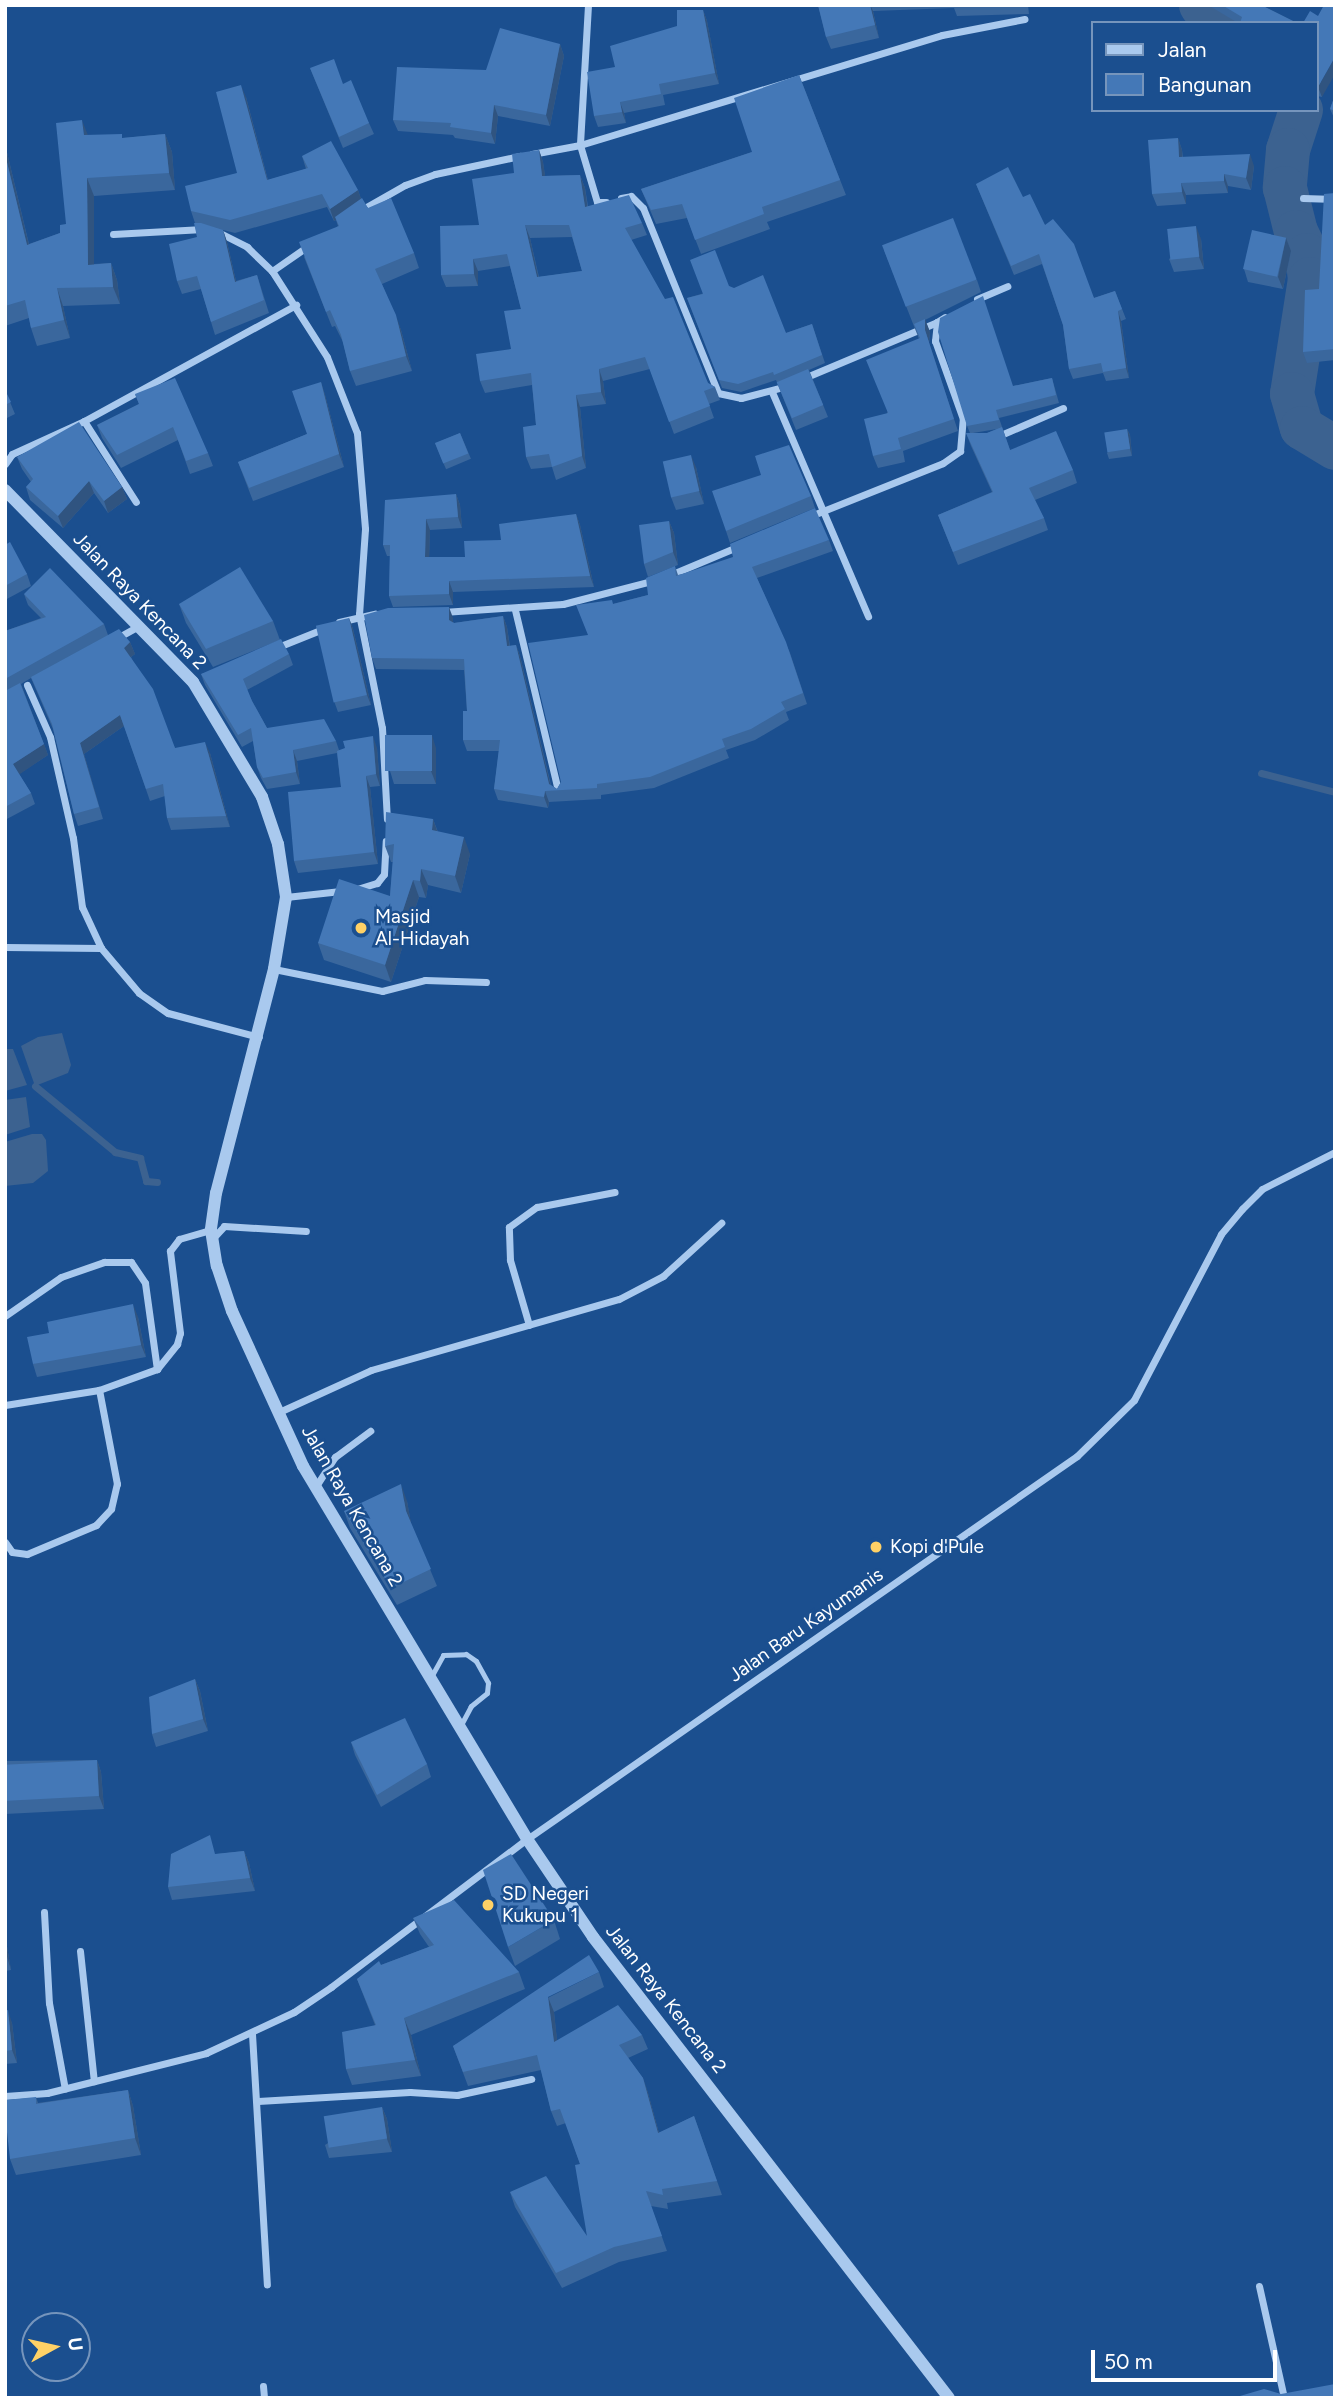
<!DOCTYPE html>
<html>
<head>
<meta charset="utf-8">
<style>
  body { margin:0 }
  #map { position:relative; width:1340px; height:2403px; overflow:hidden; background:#1b4f8f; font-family:Figtree,sans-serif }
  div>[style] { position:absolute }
  .water>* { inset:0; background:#3c6290 }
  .stream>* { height:7px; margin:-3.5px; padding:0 3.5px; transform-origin:3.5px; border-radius:3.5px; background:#3c6290 }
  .river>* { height:44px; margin:-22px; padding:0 22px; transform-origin:22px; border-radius:22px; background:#3c6290 }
  .service>* { height:5px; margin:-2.5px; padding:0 2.5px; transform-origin:2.5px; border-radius:2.5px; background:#a9c9ee }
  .minor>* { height:7px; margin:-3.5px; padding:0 3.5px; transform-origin:3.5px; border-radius:3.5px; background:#a9c9ee }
  .tertiary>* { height:12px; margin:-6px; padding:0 6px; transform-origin:6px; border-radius:6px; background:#a9c9ee }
  .wall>* { inset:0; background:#3a679d; transform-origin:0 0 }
  .shaded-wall>* { inset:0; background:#305480 }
  .building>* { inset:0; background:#4478b7; transform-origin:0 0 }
  .dots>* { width:19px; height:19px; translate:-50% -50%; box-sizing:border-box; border:4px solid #1b4f8f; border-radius:50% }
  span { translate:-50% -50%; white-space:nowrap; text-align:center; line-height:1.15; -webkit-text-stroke:5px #1b4f8f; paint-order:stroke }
  .street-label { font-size:19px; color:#fff }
  .poi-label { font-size:19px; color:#fff }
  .left { translate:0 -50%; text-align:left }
  .frame { position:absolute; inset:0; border:7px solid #fff; pointer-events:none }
  .legend { position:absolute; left:1091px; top:21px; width:228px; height:91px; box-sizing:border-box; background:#1b4f8f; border:2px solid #7695bc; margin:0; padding:9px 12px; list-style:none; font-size:21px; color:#fff }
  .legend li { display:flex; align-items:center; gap:14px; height:35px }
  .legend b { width:35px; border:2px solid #7695bc }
  .north { position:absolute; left:21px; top:2312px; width:70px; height:70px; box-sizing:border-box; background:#1b4f8f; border:2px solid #7695bc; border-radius:50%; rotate:82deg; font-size:19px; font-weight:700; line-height:28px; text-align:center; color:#fff }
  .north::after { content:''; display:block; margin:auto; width:24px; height:32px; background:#ffd166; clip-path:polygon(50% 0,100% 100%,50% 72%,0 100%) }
  .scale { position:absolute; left:1091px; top:2350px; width:186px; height:32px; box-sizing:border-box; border:4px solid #fff; border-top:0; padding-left:9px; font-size:21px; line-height:24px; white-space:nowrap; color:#fff; -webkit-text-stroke:5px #1b4f8f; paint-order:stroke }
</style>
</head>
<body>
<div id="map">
  <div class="water">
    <div style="clip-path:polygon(62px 1033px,71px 1065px,68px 1073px,35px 1086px,21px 1046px,38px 1037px)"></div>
    <div style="clip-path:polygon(5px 1049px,13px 1049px,27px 1085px,5px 1091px)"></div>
    <div style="clip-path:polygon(26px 1097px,30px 1127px,5px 1135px,5px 1100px)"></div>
    <div style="clip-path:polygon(32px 1134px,42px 1134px,46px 1140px,48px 1171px,33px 1183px,5px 1186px,5px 1142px)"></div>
  </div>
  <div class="stream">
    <div style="left:1261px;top:773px;width:76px;rotate:14.4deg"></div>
    <div style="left:35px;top:1086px;width:104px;rotate:39.5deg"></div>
    <div style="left:115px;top:1152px;width:26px;rotate:13deg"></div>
    <div style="left:140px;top:1158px;width:24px;rotate:75deg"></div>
    <div style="left:146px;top:1181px;width:11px;rotate:5deg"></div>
  </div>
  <div class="river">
    <div style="left:1201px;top:5px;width:22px;rotate:54deg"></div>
    <div style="left:1301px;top:110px;width:42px;rotate:108deg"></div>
    <div style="left:1288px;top:150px;width:38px;rotate:95deg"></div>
    <div style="left:1285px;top:188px;width:45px;rotate:76deg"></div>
    <div style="left:1296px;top:232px;width:25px;rotate:64deg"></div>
    <div style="left:1307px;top:255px;width:24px;rotate:83deg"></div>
    <div style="left:1310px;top:279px;width:116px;rotate:98.9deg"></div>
    <div style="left:1292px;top:394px;width:35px;rotate:74deg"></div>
    <div style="left:1302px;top:428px;width:39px;rotate:31deg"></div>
  </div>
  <div class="service">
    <div style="left:431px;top:1677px;width:25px;rotate:-61deg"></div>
    <div style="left:443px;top:1655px;width:23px;rotate:-2deg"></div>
    <div style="left:466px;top:1654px;width:12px;rotate:35deg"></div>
    <div style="left:476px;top:1661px;width:25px;rotate:61deg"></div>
    <div style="left:488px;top:1683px;width:10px;rotate:96deg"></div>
    <div style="left:487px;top:1693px;width:21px;rotate:141deg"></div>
    <div style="left:471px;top:1706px;width:21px;rotate:118deg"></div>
  </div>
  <div class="minor">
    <div style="left:588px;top:5px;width:140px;rotate:93.3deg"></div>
    <div style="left:580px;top:145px;width:59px;rotate:73.4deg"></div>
    <div style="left:597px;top:202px;width:9px"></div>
    <div style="left:532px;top:154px;width:49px;rotate:-10.6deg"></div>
    <div style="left:580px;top:145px;width:378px;rotate:-16.9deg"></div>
    <div style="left:942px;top:35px;width:84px;rotate:-11deg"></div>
    <div style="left:621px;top:198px;width:10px;rotate:-11deg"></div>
    <div style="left:631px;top:196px;width:17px;rotate:45deg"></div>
    <div style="left:643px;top:208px;width:200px;rotate:67.9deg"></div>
    <div style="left:718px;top:393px;width:24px;rotate:12deg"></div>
    <div style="left:741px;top:398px;width:48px;rotate:-14.6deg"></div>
    <div style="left:1303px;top:198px;width:32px;rotate:2deg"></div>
    <div style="left:361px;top:210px;width:51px;rotate:-29.6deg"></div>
    <div style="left:405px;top:185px;width:32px;rotate:-20deg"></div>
    <div style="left:435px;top:174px;width:87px;rotate:-12deg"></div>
    <div style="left:218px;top:232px;width:33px;rotate:27deg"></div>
    <div style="left:247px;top:247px;width:35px;rotate:44deg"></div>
    <div style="left:272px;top:271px;width:44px;rotate:-34.8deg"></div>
    <div style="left:113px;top:234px;width:90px;rotate:-3.2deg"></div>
    <div style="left:272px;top:271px;width:102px;rotate:57.4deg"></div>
    <div style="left:327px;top:357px;width:82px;rotate:68.5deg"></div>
    <div style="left:357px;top:433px;width:96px;rotate:85.2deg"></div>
    <div style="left:365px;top:529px;width:85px;rotate:94deg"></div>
    <div style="left:359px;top:614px;width:116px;rotate:78.6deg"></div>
    <div style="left:382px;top:728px;width:91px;rotate:86.9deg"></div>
    <div style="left:977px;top:299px;width:33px;rotate:-23deg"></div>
    <div style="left:804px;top:378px;width:144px;rotate:-22.8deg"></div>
    <div style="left:772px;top:392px;width:244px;rotate:66.8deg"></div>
    <div style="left:84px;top:421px;width:96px;rotate:57.3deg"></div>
    <div style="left:996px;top:437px;width:73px;rotate:-23.4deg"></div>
    <div style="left:5px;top:464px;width:12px;rotate:-55deg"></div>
    <div style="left:12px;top:454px;width:79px;rotate:-24.6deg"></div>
    <div style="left:84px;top:421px;width:242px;rotate:-28.7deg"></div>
    <div style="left:808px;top:517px;width:145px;rotate:-21.8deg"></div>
    <div style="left:943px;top:463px;width:21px;rotate:-35deg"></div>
    <div style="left:960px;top:451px;width:32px;rotate:-85deg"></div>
    <div style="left:963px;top:419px;width:83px;rotate:-109.7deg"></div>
    <div style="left:935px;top:341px;width:19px;rotate:-84deg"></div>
    <div style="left:937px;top:322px;width:9px;rotate:-32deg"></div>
    <div style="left:670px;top:575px;width:75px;rotate:-22.8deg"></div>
    <div style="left:515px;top:610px;width:189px;rotate:76.6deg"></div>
    <div style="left:443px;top:612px;width:120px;rotate:-3.8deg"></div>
    <div style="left:563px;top:604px;width:95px;rotate:-14.6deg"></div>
    <div style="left:339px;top:622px;width:37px;rotate:-13deg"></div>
    <div style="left:117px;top:638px;width:26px;rotate:-29deg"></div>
    <div style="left:278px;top:647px;width:51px;rotate:-22deg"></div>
    <div style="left:27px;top:685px;width:57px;rotate:66.1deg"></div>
    <div style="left:50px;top:737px;width:104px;rotate:77.2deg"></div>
    <div style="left:73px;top:838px;width:70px;rotate:82.6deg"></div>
    <div style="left:82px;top:907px;width:45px;rotate:65.1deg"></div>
    <div style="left:101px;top:948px;width:59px;rotate:49.8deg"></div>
    <div style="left:139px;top:993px;width:35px;rotate:35deg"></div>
    <div style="left:168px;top:1013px;width:94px;rotate:14.8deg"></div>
    <div style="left:357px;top:889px;width:21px;rotate:-17deg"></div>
    <div style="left:377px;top:883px;width:11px;rotate:-52deg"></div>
    <div style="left:384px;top:874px;width:33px;rotate:-87deg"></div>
    <div style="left:286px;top:897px;width:55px;rotate:-6.2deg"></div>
    <div style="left:5px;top:947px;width:96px;rotate:0.6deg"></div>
    <div style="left:274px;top:969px;width:110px;rotate:11.5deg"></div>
    <div style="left:382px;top:991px;width:44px;rotate:-14.3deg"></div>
    <div style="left:425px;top:980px;width:61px;rotate:1.9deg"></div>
    <div style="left:213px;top:1238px;width:16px;rotate:-47deg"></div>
    <div style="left:224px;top:1226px;width:82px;rotate:3.5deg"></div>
    <div style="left:5px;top:1316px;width:68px;rotate:-34.9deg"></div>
    <div style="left:61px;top:1277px;width:46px;rotate:-19.2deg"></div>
    <div style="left:104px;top:1262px;width:27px"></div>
    <div style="left:131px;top:1262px;width:25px;rotate:56deg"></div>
    <div style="left:145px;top:1283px;width:87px;rotate:82.1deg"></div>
    <div style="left:529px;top:1325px;width:68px;rotate:-106.3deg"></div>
    <div style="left:510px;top:1260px;width:33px;rotate:-92deg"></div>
    <div style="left:509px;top:1227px;width:34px;rotate:-36deg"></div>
    <div style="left:537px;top:1207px;width:79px;rotate:-10.9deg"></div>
    <div style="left:5px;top:1405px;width:95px;rotate:-9.1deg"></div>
    <div style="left:99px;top:1390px;width:62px;rotate:-19.9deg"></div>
    <div style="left:157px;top:1369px;width:32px;rotate:-51deg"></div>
    <div style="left:177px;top:1344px;width:11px;rotate:-75deg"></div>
    <div style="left:180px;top:1333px;width:83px;rotate:-97deg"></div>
    <div style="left:170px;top:1251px;width:15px;rotate:-53deg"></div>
    <div style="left:179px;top:1239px;width:33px;rotate:-16deg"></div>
    <div style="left:279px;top:1412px;width:101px;rotate:-24.5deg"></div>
    <div style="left:371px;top:1370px;width:258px;rotate:-16deg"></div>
    <div style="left:619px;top:1299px;width:50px;rotate:-27.6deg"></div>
    <div style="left:663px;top:1276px;width:79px;rotate:-42.4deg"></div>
    <div style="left:316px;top:1486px;width:35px;rotate:-57deg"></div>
    <div style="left:335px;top:1457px;width:44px;rotate:-36.6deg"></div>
    <div style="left:5px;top:1542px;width:12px;rotate:55deg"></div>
    <div style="left:12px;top:1552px;width:15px;rotate:8deg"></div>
    <div style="left:27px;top:1554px;width:75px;rotate:-22.8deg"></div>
    <div style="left:96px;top:1525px;width:22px;rotate:-47deg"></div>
    <div style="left:111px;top:1509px;width:26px;rotate:-77deg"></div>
    <div style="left:117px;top:1484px;width:96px;rotate:-100.8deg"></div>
    <div style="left:44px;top:1912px;width:91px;rotate:86.9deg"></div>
    <div style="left:49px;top:2003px;width:87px;rotate:79.5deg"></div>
    <div style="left:80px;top:1951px;width:131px;rotate:83.9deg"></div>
    <div style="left:252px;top:2034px;width:251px;rotate:86.6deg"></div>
    <div style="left:5px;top:2096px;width:42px;rotate:-4.1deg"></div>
    <div style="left:47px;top:2093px;width:164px;rotate:-14.1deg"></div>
    <div style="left:206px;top:2053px;width:97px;rotate:-25deg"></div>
    <div style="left:294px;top:2012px;width:45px;rotate:-34deg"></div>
    <div style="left:331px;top:1987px;width:246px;rotate:-37.1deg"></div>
    <div style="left:527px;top:1839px;width:670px;rotate:-34.85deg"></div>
    <div style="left:1077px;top:1456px;width:80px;rotate:-44.5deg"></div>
    <div style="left:1134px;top:1400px;width:187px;rotate:-62.3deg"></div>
    <div style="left:1221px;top:1234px;width:33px;rotate:-50deg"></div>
    <div style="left:1242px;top:1209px;width:28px;rotate:-45deg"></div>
    <div style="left:1262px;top:1189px;width:82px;rotate:-26.9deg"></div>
    <div style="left:258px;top:2101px;width:152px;rotate:-3.4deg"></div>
    <div style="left:410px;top:2092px;width:47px;rotate:3.7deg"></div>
    <div style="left:457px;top:2095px;width:76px;rotate:-12.2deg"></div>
    <div style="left:1259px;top:2286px;width:115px;rotate:77.4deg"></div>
    <div style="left:263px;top:2386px;width:12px;rotate:85deg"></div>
  </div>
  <div class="tertiary">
    <div style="left:5px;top:490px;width:269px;rotate:45.6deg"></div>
    <div style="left:193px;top:682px;width:134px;rotate:59deg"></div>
    <div style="left:262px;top:797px;width:50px;rotate:71.2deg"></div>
    <div style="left:278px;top:844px;width:54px;rotate:81.4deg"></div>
    <div style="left:286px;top:897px;width:73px;rotate:99.5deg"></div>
    <div style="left:274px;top:969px;width:231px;rotate:104.5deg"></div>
    <div style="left:216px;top:1193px;width:37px;rotate:98deg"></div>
    <div style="left:211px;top:1230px;width:36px;rotate:81deg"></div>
    <div style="left:217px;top:1266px;width:47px;rotate:71.6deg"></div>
    <div style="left:232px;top:1311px;width:170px;rotate:65.4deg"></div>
    <div style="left:303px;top:1466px;width:435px;rotate:59deg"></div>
    <div style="left:527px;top:1839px;width:118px;rotate:56deg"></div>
    <div style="left:593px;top:1937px;width:582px;rotate:52.32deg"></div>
  </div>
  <div class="wall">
    <div style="clip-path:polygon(818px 5px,1028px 5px,1029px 14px,957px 16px,954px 8px,873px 11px,879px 38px,831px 49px,826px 37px)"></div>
    <div style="clip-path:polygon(1208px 5px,1261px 5px,1297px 23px,1238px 23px)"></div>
    <div style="clip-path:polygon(703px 10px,707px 21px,719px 84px,663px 95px,665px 105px,624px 113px,626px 123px,598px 127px,594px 116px,615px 67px)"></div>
    <div style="clip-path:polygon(1317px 23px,1322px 97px,1317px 96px)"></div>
    <div style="clip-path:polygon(560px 44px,564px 56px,550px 126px,498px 116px,495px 144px,455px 138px,453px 135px,398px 131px,393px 120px,486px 70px)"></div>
    <div style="clip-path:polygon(310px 68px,369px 123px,374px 134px,343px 148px)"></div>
    <div style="clip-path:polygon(799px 75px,846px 195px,767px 222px,770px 229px,701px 254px,687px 218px,656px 224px,641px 189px,752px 152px)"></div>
    <div style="clip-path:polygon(1335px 95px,1335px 120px,1330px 109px)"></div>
    <div style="clip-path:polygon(246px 97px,268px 180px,306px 169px,302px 156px,358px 190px,361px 199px,368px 208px,414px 253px,419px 268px,382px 284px,401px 330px,412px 371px,356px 386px,350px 371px,343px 342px,335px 326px,332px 327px,304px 257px,338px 226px,336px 220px,334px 221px,327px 207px,235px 233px,223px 230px,227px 242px,236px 281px,257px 275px,269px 313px,215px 335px,201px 289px,182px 294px,177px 281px,197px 237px,195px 223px,191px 211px,237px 173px)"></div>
    <div style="clip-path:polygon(165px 134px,172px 152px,175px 190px,94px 196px,94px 264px,111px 263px,117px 280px,120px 304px,63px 306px,70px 338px,37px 346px,31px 328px,29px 318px,5px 326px,5px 144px,29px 244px,60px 233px,66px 224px,88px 135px,123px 138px)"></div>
    <div style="clip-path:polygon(1178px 138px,1182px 150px,1183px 157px,1254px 166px,1251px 190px,1228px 186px,1228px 193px,1186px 195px,1186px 204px,1157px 206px,1152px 194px)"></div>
    <div style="clip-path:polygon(evenodd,539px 150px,543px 162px,545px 176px,580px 175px,585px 188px,588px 206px,642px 223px,647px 235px,631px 240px,708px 383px,715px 387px,720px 400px,709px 404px,714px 418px,674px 434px,650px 369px,603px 381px,606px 404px,580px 407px,586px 468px,556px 480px,552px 467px,531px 469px,526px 457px,536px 425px,532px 385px,485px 393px,480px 381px,511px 349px,521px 309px,510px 266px,478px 271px,478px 286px,446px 287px,441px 275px,479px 225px,514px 173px,539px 150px,572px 237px,582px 271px,539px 277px,530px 238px,572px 237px)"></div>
    <div style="clip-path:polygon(976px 184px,1023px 197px,1045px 225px,1094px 298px,1115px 291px,1126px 319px,1121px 321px,1129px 378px,1106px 381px,1103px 373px,1073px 379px,1069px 369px,1063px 325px,1042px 264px,1014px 275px)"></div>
    <div style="clip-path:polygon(1335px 193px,1335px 360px,1307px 363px,1303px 352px,1319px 289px)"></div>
    <div style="clip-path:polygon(1201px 239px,1204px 269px,1174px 272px,1169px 259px)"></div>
    <div style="clip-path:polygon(884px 250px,977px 280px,981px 292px,925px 320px,930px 332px,929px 343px,958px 431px,903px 451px,905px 462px,878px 468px,873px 456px,887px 413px,919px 339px)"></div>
    <div style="clip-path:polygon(1291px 251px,1283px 289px,1248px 282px,1244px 269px)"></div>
    <div style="clip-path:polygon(729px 286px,786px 333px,812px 324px,825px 363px,809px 370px,828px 417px,796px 430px,776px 380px,741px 392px,722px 388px,687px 298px)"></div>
    <div style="clip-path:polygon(evenodd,1052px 378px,1059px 403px,999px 418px,1010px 450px,1073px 470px,1077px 483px,1035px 500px,1044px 518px,1048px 530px,958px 565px,938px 515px,992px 492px,971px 446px,966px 433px,970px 433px,967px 426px,1013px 386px,1052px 378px,997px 429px,987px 433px,973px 433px,997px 429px)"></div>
    <div style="clip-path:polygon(321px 382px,325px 395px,344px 467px,253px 501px,238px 462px,307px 434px)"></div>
    <div style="clip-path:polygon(5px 390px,15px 414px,5px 419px)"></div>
    <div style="clip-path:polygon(135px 394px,208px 453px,213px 466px,190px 474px,178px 440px,121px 468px,102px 438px,97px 425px,139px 404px)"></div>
    <div style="clip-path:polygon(1127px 429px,1130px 435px,1132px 456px,1109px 459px,1107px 453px)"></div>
    <div style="left:460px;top:433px;width:28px;height:27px;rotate:67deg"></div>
    <div style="clip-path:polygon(17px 457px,122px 487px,127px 499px,108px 513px,94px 493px,63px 528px,30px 500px,26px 487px,31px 482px,22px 469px)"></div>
    <div style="clip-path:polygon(696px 467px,704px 504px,676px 510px,671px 497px)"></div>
    <div style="clip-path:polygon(761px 475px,811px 496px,815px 508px,730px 543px,726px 531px)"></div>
    <div style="clip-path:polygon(456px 494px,460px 505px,462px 528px,430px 530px,429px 557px,465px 557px,501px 540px,576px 514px,580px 525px,594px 587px,453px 592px,453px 605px,393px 607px,389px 596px,390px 556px,387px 556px,383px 545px)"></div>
    <div style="clip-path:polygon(669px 521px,674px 533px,678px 565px,648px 577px,644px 564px)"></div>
    <div style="clip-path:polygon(829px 540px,833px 551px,757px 578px,790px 653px,807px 704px,786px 712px,789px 720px,755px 740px,726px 750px,729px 758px,654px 788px,601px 795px,601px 799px,549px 802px,548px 808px,498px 800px,494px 789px,499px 751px,467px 751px,463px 740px,467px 711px,464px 670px,376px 669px,372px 658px,453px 618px,453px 622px,454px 623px,503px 616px,507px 627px,510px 646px,516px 645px,520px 656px,551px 785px,557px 789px,561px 782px,588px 635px,613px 604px,648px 595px,675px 566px,678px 575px)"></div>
    <div style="clip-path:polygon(5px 545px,27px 574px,31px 586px,5px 600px)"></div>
    <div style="clip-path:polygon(24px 594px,104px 624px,108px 635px,130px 642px,135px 654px,131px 657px,175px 748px,210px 753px,230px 827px,171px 830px,167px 818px,165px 796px,150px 801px,124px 726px,84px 754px,103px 819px,78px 826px,74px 814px,53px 729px,31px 678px,21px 684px,48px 755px,19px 774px,31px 793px,35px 804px,5px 820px,5px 631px,41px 618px,28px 605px)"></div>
    <div style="clip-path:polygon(179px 604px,273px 621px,280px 640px,213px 667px,186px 623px)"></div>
    <div style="clip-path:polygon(349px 618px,353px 629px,371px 705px,338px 712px,334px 701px)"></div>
    <div style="clip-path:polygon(289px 654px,293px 665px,247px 690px,252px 701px,267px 728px,336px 741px,339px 750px,377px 748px,380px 786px,370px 787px,378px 864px,298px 873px,294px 861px,341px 787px,337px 753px,297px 761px,300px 784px,267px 789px,261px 778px,257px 767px,253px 741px,242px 747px,205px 685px,201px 674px)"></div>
    <div style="clip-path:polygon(436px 748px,436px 784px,394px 784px,390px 771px)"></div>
    <div style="clip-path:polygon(433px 819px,438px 832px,470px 854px,461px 893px,428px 885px,426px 898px,419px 897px,391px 982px,324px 960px,318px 943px,390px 896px,393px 862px,391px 862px,385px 846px)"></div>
    <div style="clip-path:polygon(138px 1317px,146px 1357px,37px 1377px,33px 1364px)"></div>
    <div style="clip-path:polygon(407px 1501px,411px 1524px,437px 1586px,397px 1605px,350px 1528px,344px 1511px)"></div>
    <div style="clip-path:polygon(195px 1679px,200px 1691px,208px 1731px,156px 1747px,152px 1734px)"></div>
    <div style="clip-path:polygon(351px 1742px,427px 1764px,431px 1777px,381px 1807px,355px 1755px)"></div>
    <div style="clip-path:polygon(97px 1760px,101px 1772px,104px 1809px,5px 1814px,5px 1761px)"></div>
    <div style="clip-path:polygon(244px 1851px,249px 1863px,255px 1891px,172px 1900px,168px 1887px,217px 1854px)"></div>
    <div style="clip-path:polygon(413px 1918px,519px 1972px,525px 1989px,411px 2035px,421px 2076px,352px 2085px,346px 2069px,375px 2025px,357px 1979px,381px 1965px,429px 1947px,420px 1934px)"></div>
    <div style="clip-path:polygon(554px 1920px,560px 1939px,515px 1966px,508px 1947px)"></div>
    <div style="clip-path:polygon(5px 1935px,11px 1970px,5px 1971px)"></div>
    <div style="clip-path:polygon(599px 1972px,604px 1987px,554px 2012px,557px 2041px,642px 2035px,648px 2049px,628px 2058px,643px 2078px,648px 2093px,659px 2133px,694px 2116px,722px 2195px,667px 2203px,668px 2209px,651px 2206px,667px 2251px,619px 2262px,562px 2288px,515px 2207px,510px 2192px,587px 2236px,580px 2164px,566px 2123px,557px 2126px,551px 2111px,541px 2070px,468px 2086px,453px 2046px)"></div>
    <div style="clip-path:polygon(5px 2011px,12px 2023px,17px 2063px,5px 2064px)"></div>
    <div style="clip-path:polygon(128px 2090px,133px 2106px,141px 2155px,16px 2175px,10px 2159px,36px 2097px,38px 2103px)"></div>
    <div style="clip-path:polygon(382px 2107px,387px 2119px,392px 2152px,329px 2158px,325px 2145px)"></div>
  </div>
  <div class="shaded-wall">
    <div style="clip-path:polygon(870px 5px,873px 11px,879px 38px,875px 25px)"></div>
    <div style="clip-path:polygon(703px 10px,707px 21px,719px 84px,715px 73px)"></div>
    <div style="clip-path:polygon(560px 44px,564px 56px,550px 126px,546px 115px)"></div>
    <div style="clip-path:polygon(1335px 57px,1335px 74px,1322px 97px,1318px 87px)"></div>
    <div style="clip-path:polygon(241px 85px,246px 97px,271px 193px,267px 180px)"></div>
    <div style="clip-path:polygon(620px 102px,624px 113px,626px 123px,622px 112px)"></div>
    <div style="clip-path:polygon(494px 105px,498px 116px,495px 144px,491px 133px)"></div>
    <div style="clip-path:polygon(82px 120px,89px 138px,84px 135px)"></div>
    <div style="clip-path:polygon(165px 134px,172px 152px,175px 190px,169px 173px)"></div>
    <div style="clip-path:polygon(1178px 138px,1182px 150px,1183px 169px,1179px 157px)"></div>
    <div style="clip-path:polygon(5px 144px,33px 262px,27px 245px,5px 154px)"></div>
    <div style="clip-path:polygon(539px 150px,543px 162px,547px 189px,542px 176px)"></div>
    <div style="clip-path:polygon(1250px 154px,1254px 166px,1251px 190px,1246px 178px)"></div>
    <div style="clip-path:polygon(1224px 174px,1228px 186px,1228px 193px,1224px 181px)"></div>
    <div style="clip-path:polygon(580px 175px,585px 188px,589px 219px,585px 207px)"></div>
    <div style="clip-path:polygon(87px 178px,94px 196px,94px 283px,88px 265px)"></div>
    <div style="clip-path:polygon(1181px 183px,1186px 195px,1186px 204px,1182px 192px)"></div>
    <div style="clip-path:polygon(358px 190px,362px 202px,334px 221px,330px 209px)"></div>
    <div style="clip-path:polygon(525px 225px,530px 238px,541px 289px,537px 277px)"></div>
    <div style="clip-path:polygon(1196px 226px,1201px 239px,1204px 269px,1199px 257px)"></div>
    <div style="clip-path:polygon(223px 230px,227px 242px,239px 294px,235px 282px)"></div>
    <div style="clip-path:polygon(1286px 238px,1291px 251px,1283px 289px,1278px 277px)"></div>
    <div style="clip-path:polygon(473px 259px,478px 271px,478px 286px,474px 274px)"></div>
    <div style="clip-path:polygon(111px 263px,117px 280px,120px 304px,113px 287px)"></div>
    <div style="clip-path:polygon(57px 288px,63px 306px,70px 338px,64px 320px)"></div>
    <div style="clip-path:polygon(1118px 311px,1121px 321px,1129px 378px,1126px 368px)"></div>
    <div style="clip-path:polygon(396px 315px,401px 330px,412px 371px,406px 356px)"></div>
    <div style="clip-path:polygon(925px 319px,930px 332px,929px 343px,958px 431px,925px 330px)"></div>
    <div style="clip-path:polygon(599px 369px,603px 381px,606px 404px,601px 392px)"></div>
    <div style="clip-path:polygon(321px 382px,325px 395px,344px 467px,339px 454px)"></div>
    <div style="clip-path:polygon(576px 395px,580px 407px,586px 468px,582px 456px)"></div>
    <div style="clip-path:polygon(1127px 429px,1130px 435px,1132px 456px,1130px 449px)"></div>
    <div style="clip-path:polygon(691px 455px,696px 467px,704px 504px,699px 491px)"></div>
    <div style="clip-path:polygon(89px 481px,94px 493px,63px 528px,58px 516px)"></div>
    <div style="clip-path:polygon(122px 487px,127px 499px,108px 513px,104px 501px)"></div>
    <div style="clip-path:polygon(456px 494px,460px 505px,462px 528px,458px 517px)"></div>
    <div style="clip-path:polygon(576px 514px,580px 525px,594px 587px,590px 576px)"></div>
    <div style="clip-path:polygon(426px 519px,430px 530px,429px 568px,425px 557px)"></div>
    <div style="clip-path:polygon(669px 521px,674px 533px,678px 565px,673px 552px)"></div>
    <div style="clip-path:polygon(449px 581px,453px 592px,453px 605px,449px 594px)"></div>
    <div style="clip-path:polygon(449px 607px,453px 618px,453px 631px,449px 620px)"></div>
    <div style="clip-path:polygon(503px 616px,507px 627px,511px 657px,507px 646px)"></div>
    <div style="clip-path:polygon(349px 618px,353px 629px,371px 705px,367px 695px)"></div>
    <div style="clip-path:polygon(130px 642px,135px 654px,128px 659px,124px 648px)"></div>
    <div style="clip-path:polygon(516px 645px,520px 656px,552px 791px,549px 784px)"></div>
    <div style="clip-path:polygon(120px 715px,124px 726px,84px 754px,103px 819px,80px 743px)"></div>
    <div style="clip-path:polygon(432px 735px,436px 748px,436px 784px,431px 771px)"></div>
    <div style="clip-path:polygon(373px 736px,377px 748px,380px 786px,376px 774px)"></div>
    <div style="clip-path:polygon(205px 742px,210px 753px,230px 827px,226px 816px)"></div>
    <div style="clip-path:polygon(44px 744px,48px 755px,17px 776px,13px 764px)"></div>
    <div style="clip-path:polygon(293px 750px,297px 761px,300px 784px,296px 772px)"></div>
    <div style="clip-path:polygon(366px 776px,370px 787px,378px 864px,374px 852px)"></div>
    <div style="clip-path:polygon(545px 791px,549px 802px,548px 808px,544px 797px)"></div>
    <div style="clip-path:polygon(433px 819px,439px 836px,432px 830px)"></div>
    <div style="clip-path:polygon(464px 837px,470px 854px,461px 893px,455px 876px)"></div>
    <div style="clip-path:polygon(421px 869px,428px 885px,426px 898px,420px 881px)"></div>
    <div style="clip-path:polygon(413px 880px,419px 897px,391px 982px,385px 965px)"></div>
    <div style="clip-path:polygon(133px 1304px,138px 1317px,146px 1357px,141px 1345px)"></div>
    <div style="clip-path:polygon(401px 1484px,407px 1501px,412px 1528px,406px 1511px)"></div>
    <div style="clip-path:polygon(195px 1679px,200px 1691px,208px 1731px,203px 1719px)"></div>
    <div style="clip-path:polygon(97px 1760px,101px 1772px,104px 1809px,99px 1796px)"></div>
    <div style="clip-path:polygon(244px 1851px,249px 1863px,255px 1891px,250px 1878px)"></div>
    <div style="clip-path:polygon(5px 1935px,11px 1970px,5px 1950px)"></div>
    <div style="clip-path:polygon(548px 1997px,554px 2012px,559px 2057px,554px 2042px)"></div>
    <div style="clip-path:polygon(8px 2010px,12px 2023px,17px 2063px,12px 2050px)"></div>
    <div style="clip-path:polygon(404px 2018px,411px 2035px,421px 2076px,415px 2060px)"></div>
    <div style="clip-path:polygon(643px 2078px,648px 2093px,663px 2148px,658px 2133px)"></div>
    <div style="clip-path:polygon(128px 2090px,133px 2106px,141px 2155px,135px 2138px)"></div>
    <div style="clip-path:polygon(382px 2107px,387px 2119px,392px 2152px,387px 2139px)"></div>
  </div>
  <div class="building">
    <div style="clip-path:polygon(818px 5px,870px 5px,875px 25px,826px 37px)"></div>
    <div style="clip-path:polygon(1222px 5px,1261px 5px,1297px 23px,1240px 23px,1242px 17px)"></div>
    <div style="clip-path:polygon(1324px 5px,1335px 5px,1335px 57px,1318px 87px,1317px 23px,1303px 23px,1310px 11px,1318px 16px)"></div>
    <div style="clip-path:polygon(677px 10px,703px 10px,715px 73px,659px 84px,661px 94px,620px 102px,622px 112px,594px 116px,587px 72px,615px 67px,610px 46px,677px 26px)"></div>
    <div style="clip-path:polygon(500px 28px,560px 44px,546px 115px,494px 105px,491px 133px,450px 127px,451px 123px,393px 120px,397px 67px,486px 70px)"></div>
    <div style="clip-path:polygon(334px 59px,343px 84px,351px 80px,369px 123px,339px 137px,310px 68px)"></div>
    <div style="clip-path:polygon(799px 75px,840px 180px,762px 207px,764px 214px,695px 240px,682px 204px,651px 210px,641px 189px,752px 152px,734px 98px)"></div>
    <div style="clip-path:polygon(241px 85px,267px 180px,308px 168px,302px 156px,331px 141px,358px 190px,330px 209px,322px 194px,230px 220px,191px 211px,185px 186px,237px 173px,216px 92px)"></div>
    <div style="clip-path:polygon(1335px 95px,1335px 111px,1330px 109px)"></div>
    <div style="clip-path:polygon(82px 120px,84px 135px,122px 134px,122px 138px,165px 134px,169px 173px,87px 178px,88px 265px,111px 263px,113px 287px,57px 288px,64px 320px,31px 328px,25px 300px,5px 306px,5px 154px,27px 245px,60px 233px,60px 225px,66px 224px,56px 123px)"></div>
    <div style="clip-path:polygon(1178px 138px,1179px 157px,1250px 154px,1246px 178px,1224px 174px,1224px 181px,1181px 183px,1182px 192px,1152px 194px,1148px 140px)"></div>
    <div style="clip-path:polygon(evenodd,539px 150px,542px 176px,580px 175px,585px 207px,629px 195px,642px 223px,625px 228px,665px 299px,673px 297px,708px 383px,715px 387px,704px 391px,710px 406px,669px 422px,645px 357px,599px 369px,601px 392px,576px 395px,582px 456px,552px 467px,549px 454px,526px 457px,523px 427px,536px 425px,531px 373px,480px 381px,476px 354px,511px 349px,504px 311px,521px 309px,507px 254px,473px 259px,474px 274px,441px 275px,440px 226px,479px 225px,472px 179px,514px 173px,512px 154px,539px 150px,525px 225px,569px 225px,582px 271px,537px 277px,525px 225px)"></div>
    <div style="clip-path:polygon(1008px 167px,1023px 197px,1030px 194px,1045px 225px,1053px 219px,1074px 244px,1094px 298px,1115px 291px,1122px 309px,1118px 311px,1126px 368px,1103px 372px,1101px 363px,1069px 369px,1063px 325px,1039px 254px,1011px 266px,976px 184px)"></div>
    <div style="clip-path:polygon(1335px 193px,1335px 349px,1303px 352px,1305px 290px,1319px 289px,1324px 194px)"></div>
    <div style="clip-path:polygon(362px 198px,368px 208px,391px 198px,414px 253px,375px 269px,396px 315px,406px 356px,350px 371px,341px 335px,330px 310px,326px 312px,299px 242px,339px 226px,335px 217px)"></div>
    <div style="left:953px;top:218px;width:66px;height:76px;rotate:69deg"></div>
    <div style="clip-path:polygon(194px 223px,201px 223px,223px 230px,235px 282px,257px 275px,264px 300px,211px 322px,197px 276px,177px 281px,169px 244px,197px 237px)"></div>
    <div style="left:1196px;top:226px;width:31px;height:29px;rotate:84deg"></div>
    <div style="left:1252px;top:230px;width:35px;height:40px;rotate:13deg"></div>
    <div style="clip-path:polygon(715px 250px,729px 286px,734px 288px,763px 275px,786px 333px,812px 324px,822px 355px,774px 375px,773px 372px,738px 384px,719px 380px,687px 298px,703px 294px,690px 260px)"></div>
    <div style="clip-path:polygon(983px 296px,1013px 386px,1052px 378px,1056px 395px,996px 410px,999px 420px,967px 426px,938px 332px,940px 318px)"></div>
    <div style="clip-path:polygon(925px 319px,925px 330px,954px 419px,898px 438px,901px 449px,873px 456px,864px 419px,888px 413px,866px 360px,920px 338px,914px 324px)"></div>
    <div style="left:808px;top:369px;width:39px;height:34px;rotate:67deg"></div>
    <div style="clip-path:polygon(175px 378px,208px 453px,186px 461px,173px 427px,117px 455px,97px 425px,139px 404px,135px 394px)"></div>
    <div style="clip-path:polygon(321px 382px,339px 454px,249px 488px,238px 462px,307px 434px,292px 391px)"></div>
    <div style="clip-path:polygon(5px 390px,11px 402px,5px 405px)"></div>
    <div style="clip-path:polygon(79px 422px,122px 487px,104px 501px,89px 481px,58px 516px,26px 487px,33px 479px,17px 457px)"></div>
    <div style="clip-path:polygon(1002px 427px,1010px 450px,1056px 431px,1073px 470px,1029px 488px,1044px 518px,953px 552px,938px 515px,993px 492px,966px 433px,987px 433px)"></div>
    <div style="left:1127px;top:429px;width:20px;height:23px;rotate:81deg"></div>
    <div style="left:460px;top:433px;width:22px;height:27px;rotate:68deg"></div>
    <div style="clip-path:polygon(789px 445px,811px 496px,726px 531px,712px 491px,761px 475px,755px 456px)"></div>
    <div style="left:691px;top:455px;width:37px;height:29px;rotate:77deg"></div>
    <div style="clip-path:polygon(456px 494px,458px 517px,426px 519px,425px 557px,465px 557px,464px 541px,501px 540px,499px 524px,576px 514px,590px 576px,449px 581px,449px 594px,389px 596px,390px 545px,383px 545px,385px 500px)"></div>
    <div style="clip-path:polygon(815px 508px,829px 540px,752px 567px,786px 642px,803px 693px,781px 702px,785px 709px,751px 729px,722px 739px,725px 747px,650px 777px,597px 784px,597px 788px,545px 791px,544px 797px,494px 789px,500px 740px,463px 740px,463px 711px,467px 711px,464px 659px,372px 658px,364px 615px,388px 608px,449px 607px,449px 620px,454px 623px,503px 616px,507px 646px,516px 645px,549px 784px,557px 789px,561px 782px,528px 643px,588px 635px,576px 605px,612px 600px,613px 604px,648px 595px,646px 578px,675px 566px,676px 576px,733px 557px,730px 544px)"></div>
    <div style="clip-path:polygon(669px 521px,673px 552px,644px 564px,639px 525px)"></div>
    <div style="clip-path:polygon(10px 542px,27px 574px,5px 586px,5px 545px)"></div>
    <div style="clip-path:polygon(240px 567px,273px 621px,206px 649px,179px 604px)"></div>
    <div style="clip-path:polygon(50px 568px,104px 624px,5px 679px,5px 631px,46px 617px,24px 594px)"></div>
    <div style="left:349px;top:618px;width:79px;height:34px;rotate:77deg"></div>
    <div style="clip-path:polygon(119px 629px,130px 642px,124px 648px,153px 689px,175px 748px,205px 742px,226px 816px,167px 818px,163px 784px,146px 789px,120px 715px,80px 743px,99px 807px,74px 814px,52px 724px,31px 677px)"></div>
    <div style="clip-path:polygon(281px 639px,289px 654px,243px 679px,252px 701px,267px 728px,324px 719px,336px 741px,293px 750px,296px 772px,263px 778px,257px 767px,251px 728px,238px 735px,201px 674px)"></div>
    <div style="clip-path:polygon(20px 683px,44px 744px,13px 764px,31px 793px,5px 807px,5px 691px)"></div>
    <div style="left:385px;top:735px;width:47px;height:36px"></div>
    <div style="clip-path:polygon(373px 736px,376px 774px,366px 776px,374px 852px,294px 861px,288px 792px,341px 787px,337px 751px,345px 748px,343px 741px)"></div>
    <div style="clip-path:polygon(386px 812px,433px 819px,432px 830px,464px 837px,455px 876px,421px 869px,420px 881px,413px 880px,385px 965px,318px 943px,339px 879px,390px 896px,394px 844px,385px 846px)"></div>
    <div style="clip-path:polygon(133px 1304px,141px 1345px,33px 1364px,27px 1337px,49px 1333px,47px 1322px)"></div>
    <div style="clip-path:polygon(401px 1484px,406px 1511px,431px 1569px,391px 1588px,344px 1511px)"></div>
    <div style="clip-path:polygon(195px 1679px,203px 1719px,152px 1734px,149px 1697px)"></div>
    <div style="clip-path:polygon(405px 1718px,427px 1764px,377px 1795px,351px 1742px)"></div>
    <div style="left:97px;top:1760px;width:36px;height:92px;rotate:87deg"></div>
    <div style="clip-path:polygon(210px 1835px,215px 1854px,244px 1851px,250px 1878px,168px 1887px,171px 1854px)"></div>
    <div style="clip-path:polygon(511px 1854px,554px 1920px,508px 1947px,483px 1870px)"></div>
    <div style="clip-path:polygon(454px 1900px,519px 1972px,404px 2018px,415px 2060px,346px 2069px,342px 2032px,376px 2025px,357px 1979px,379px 1961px,381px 1965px,434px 1945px,413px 1918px)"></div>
    <div style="clip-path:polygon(589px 1955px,599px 1972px,548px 1997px,554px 2042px,618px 2005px,642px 2035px,619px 2045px,643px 2078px,658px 2133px,694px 2116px,717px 2181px,662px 2189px,663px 2195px,646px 2191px,662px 2236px,614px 2247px,556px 2273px,510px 2192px,546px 2176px,587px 2236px,575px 2165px,580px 2164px,560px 2109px,551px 2111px,537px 2055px,463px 2072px,453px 2046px)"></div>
    <div style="clip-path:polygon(8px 2010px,12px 2050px,5px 2051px,5px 2011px)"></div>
    <div style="clip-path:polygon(128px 2090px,135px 2138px,10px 2159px,5px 2114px,5px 2100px,36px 2097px,36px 2104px)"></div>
    <div style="left:382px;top:2107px;width:32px;height:59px;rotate:81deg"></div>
    <div style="clip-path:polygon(1335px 2384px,1335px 2398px,1233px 2398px,1264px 2389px,1281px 2394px)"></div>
  </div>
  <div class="dots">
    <div style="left:361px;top:928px;background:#ffd166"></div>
    <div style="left:876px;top:1547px;background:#ffd166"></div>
    <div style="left:488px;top:1905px;background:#ffd166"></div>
  </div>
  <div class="street-label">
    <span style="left:140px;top:601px;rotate:46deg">Jalan Raya Kencana 2</span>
    <span style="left:352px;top:1506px;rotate:60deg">Jalan Raya Kencana 2</span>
    <span style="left:806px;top:1625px;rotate:-35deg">Jalan Baru Kayumanis</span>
    <span style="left:666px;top:1999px;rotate:52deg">Jalan Raya Kencana 2</span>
  </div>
  <div class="poi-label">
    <span class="left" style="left:375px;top:928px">Masjid<br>Al-Hidayah</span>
    <span class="left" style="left:890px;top:1547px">Kopi d'Pule</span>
    <span class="left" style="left:502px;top:1905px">SD Negeri<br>Kukupu 1</span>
  </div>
  <div class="frame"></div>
  <ul class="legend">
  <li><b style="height:9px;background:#a9c9ee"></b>Jalan</li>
  <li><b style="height:19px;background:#4478b7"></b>Bangunan</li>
  </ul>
  <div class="north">U</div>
  <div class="scale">50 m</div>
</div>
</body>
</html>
